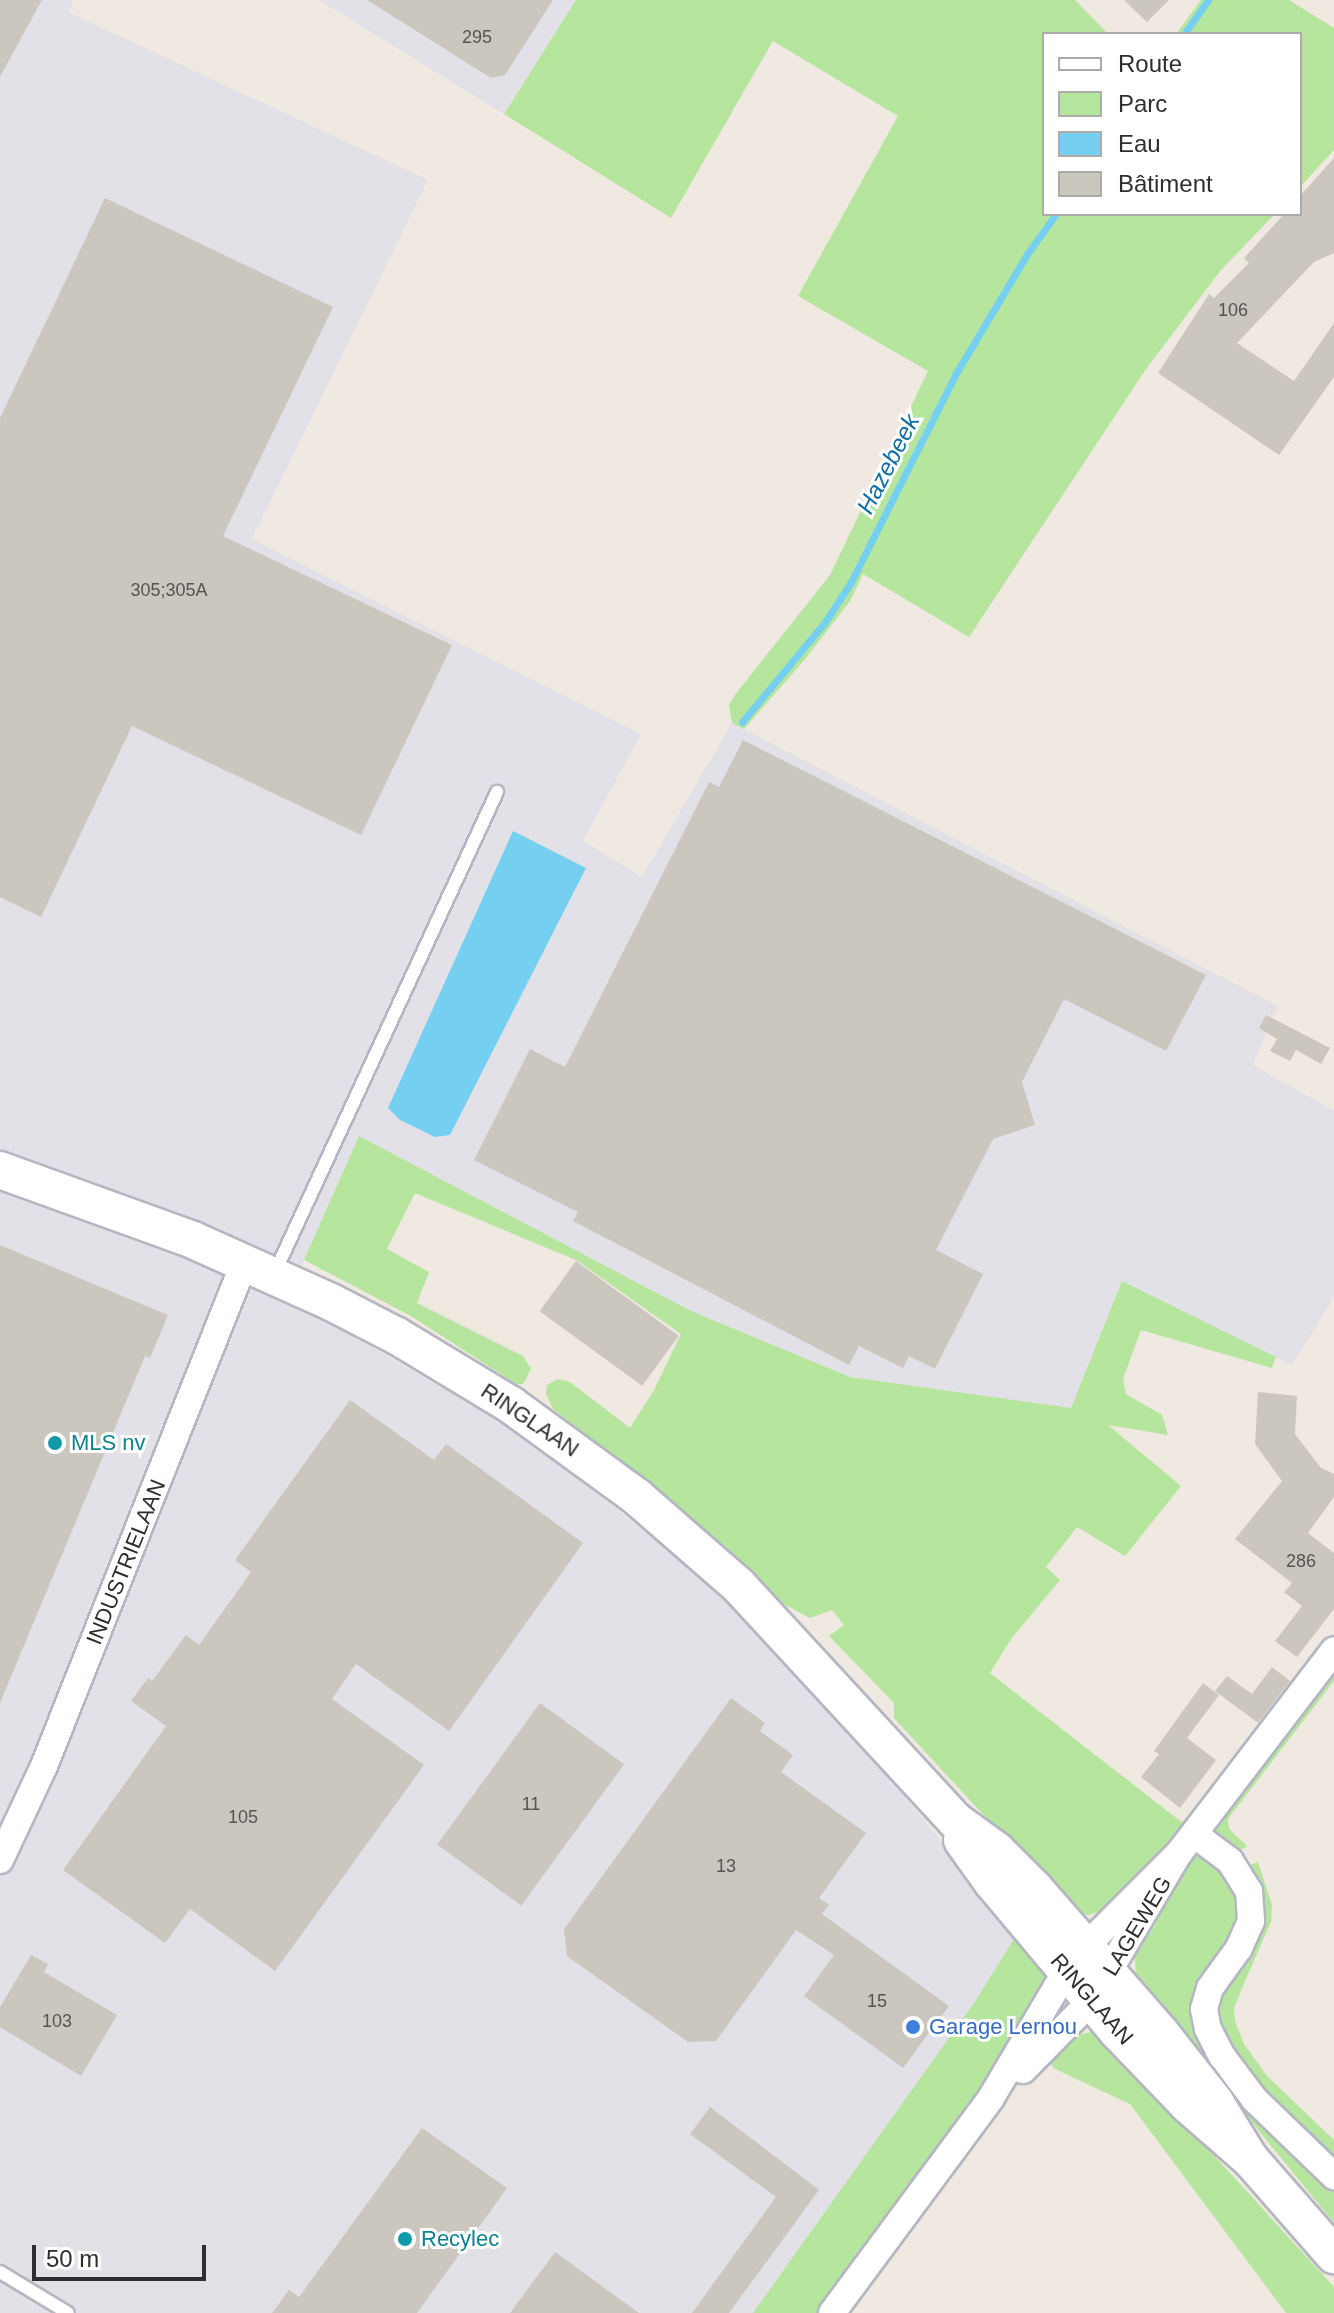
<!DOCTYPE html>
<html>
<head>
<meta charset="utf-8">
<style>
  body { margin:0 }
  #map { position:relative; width:1334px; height:2313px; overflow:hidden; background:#efe9e1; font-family:Helvetica,sans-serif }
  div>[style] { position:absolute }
  .industrial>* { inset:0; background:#e3e1e8 }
  .green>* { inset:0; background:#b6e59e }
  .water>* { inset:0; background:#75cff0 }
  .stream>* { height:7px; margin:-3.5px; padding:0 3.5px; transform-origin:3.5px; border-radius:3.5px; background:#75cff0 }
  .building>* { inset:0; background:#cbc7bf; transform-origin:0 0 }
  .roads { filter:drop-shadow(2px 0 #b4b7c1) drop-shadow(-2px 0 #b4b7c1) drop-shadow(0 2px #b4b7c1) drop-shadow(0 -2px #b4b7c1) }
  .service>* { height:12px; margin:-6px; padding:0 6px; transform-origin:6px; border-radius:6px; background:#fff }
  .minor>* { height:26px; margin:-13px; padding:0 13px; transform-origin:13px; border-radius:13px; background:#fff }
  .secondary>* { height:36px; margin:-18px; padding:0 18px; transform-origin:18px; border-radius:18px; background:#fff }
  .dots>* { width:22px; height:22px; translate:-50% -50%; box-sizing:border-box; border:4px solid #fff; border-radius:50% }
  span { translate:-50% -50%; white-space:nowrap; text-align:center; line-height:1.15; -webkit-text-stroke:6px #fff; paint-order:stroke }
  .number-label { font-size:18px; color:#555452 }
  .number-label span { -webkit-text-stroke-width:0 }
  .street-label { font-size:22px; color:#2e2e2e }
  .culture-label { font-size:22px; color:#0d838f }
  .left { translate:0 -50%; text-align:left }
  .shop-label { font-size:22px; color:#366cbe }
  .water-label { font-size:24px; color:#0d6fa3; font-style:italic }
  .legend { position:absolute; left:1042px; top:32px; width:260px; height:184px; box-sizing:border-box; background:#fff; border:2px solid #ababab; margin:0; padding:10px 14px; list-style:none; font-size:24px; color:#2e2e2e }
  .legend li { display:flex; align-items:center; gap:16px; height:40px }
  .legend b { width:40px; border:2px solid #ababab }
  .scale { position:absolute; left:32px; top:2245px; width:174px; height:36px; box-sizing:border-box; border:4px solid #2e2e2e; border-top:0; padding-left:10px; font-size:24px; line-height:28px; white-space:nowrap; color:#2e2e2e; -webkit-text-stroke:6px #fff; paint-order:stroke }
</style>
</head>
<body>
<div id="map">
  <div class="industrial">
    <div style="clip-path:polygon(0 0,74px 0,68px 12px,428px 180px,252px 539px,641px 734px,583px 841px,642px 877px,732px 723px,1278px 1006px,1253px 1065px,1334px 1111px,1334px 1297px,1292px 1365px,1122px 1281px,1071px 1408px,850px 1377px,691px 1311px,359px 1136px,287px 1299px,515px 1429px,708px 1581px,855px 1736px,1017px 1934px,976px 2000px,753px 2313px,0 2313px)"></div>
    <div style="clip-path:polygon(319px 0,576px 0,504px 114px)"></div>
  </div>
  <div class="green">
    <div style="clip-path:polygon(576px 0,1075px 0,1108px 34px,1044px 34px,1044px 214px,1275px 214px,1221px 270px,1146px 369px,969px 637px,863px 574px,850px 601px,806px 658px,744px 729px,732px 723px,729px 705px,734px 696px,830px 575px,928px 371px,798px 296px,898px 116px,773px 41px,671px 218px,504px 114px)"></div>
    <div style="clip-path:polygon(1201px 0,1289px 0,1334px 28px,1334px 150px,1300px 187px,1300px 34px,1176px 34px)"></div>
    <div style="clip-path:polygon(359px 1136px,691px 1311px,850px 1377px,1071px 1408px,1122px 1281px,1276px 1357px,1272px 1368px,1141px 1330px,1123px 1379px,1126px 1394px,1162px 1415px,1168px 1435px,1108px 1425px,1181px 1486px,1125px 1556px,1077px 1527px,1046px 1567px,1060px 1580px,1011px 1639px,990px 1673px,1188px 1827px,1105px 1910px,1089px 1915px,1074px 1913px,894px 1718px,894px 1703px,829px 1636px,844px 1625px,832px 1610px,810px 1618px,782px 1603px,729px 1549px,553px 1409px,546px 1394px,547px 1385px,558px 1379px,570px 1382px,630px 1428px,654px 1390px,681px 1334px,576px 1260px,415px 1193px,387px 1249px,429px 1272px,417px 1303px,523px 1356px,531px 1369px,523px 1384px,516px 1384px,411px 1316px,304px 1260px)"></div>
    <div style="clip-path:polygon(1334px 1665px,1334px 1681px,1228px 1819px,1229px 1829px,1247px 1846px,1238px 1852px,1212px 1835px,1213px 1829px)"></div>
    <div style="clip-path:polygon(1192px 1856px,1205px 1856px,1228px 1871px,1245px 1919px,1200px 2020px,1334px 2185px,1334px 2223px,1136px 1980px,1135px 1957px,1157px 1922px,1151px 1917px)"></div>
    <div style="clip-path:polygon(1258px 1862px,1272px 1905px,1271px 1922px,1242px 1988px,1234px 2008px,1235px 2021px,1244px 2044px,1267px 2076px,1334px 2140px,1334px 2164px,1250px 2083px,1216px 2017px,1219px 1990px,1240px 1959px,1248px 1874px,1250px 1865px)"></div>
    <div style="clip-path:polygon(1017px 1934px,1051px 1967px,1051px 1988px,990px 2081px,820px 2313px,753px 2313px,976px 2000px)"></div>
    <div style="clip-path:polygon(1091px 2032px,1103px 2034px,1334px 2287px,1334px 2313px,1286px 2313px,1130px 2104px,1055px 2069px,1047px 2060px,1073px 2036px)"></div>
  </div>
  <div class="water">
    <div style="clip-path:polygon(513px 831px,586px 868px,450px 1135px,435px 1137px,400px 1120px,388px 1108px)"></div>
  </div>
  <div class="stream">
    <div style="left:1184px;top:34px;width:42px;rotate:-54.8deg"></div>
    <div style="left:742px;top:722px;width:130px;rotate:-50.3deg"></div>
    <div style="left:825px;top:622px;width:48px;rotate:-57deg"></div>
    <div style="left:851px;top:582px;width:232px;rotate:-63.3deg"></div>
    <div style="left:955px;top:375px;width:141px;rotate:-59.2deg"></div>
    <div style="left:1027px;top:254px;width:49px;rotate:-54.1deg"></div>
  </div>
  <div class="building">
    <div style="clip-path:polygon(0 0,42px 0,0 77px)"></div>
    <div style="clip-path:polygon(367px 0,553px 0,505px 75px,491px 78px)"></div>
    <div style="clip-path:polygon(1124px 0,1169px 0,1147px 22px)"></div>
    <div style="clip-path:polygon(1334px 158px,1334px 253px,1314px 262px,1237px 343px,1294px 381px,1334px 323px,1334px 377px,1279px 455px,1158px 373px,1209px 294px,1214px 298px,1249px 263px,1244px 258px,1284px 214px,1300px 214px,1300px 196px)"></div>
    <div style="clip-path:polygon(105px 198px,333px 307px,223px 536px,452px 645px,361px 835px,132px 726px,41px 917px,0 897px,0 418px)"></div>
    <div style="clip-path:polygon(743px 740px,1206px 975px,1166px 1051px,1064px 999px,1022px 1082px,1035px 1125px,993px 1139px,936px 1250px,983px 1274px,935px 1369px,909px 1356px,903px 1368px,859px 1346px,849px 1365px,573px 1221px,578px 1212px,474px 1160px,530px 1049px,565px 1067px,709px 782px,719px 787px)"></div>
    <div style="clip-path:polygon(1266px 1015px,1330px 1048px,1321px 1064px,1296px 1050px,1290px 1061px,1270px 1051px,1277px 1039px,1259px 1028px)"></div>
    <div style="clip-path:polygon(0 1245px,168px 1315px,150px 1358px,145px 1356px,0 1703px)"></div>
    <div style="left:576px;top:1261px;width:127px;height:62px;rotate:36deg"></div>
    <div style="clip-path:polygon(1258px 1392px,1297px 1396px,1295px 1434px,1321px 1468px,1334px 1474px,1334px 1497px,1308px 1533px,1334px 1553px,1334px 1609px,1297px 1657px,1275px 1641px,1302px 1606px,1284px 1592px,1292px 1583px,1235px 1539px,1282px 1481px,1255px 1444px)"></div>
    <div style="clip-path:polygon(350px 1400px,434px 1460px,446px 1444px,583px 1543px,449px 1731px,356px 1664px,332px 1699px,424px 1765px,275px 1971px,190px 1909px,165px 1943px,63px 1870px,166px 1726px,131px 1701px,148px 1678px,152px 1681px,186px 1635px,199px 1645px,251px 1572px,235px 1560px)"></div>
    <div style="clip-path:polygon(1272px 1667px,1290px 1681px,1258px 1723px,1215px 1691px,1227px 1676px,1252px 1694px)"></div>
    <div style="clip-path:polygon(1203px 1683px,1219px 1695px,1187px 1738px,1216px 1760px,1180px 1808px,1141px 1777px,1159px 1754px,1154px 1751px)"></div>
    <div style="clip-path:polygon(731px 1698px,765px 1723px,760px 1731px,793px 1755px,781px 1772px,866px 1833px,819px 1898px,829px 1905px,822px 1914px,949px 2006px,903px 2068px,804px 1996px,834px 1955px,796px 1930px,716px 2041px,688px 2042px,567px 1956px,564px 1929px)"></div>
    <div style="left:540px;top:1703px;width:104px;height:175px;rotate:36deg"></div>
    <div style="clip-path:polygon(31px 1955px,48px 1964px,44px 1972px,117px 2015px,81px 2076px,0 2027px,0 2007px)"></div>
    <div style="clip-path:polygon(710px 2107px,819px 2190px,729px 2313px,692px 2313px,776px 2197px,690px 2134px)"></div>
    <div style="clip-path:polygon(422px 2128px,507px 2188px,417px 2313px,272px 2313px,289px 2290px,299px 2297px)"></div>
    <div style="clip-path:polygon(555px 2252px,639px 2313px,510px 2313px)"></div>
  </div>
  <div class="roads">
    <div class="service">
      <div style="left:275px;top:1272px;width:529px;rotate:-65.18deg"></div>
      <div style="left:0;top:2272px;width:79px;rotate:31.1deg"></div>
    </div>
    <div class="minor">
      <div style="left:1194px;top:1834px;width:45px;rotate:36.9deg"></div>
      <div style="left:1230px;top:1861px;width:36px;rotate:58deg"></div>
      <div style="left:1249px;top:1891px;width:30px;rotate:86deg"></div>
      <div style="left:1251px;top:1921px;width:30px;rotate:114deg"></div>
      <div style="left:1239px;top:1948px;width:49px;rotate:125.9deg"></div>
      <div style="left:1210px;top:1988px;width:22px;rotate:106deg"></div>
      <div style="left:1204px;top:2009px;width:20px;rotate:79deg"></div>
      <div style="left:1208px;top:2029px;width:30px;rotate:63deg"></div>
      <div style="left:1222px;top:2056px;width:55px;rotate:53.1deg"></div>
      <div style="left:1255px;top:2100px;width:110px;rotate:43.9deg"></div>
      <div style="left:0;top:1860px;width:104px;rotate:-64.9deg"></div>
      <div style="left:44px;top:1766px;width:544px;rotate:-68.3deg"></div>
      <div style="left:1023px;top:2070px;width:97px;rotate:-45.4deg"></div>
      <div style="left:1091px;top:2001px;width:172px;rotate:-59.3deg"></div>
      <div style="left:1179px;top:1853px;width:255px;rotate:-52.6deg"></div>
      <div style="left:832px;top:2313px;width:267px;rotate:-53.5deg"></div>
      <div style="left:991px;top:2098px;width:147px;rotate:-59.4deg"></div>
      <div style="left:1066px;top:1971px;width:32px;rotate:-51deg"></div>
      <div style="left:1086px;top:1946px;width:132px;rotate:-45deg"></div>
    </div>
    <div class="secondary">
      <div style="left:0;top:1170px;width:205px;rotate:19.9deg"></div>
      <div style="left:193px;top:1240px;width:151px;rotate:24.2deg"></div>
      <div style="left:331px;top:1302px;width:74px;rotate:27.3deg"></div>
      <div style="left:397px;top:1336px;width:133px;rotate:31.2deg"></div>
      <div style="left:511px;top:1405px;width:156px;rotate:36.1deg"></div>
      <div style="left:637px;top:1497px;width:134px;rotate:41.1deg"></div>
      <div style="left:738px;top:1585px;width:321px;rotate:47.3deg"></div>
      <div style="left:956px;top:1821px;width:49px;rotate:35.9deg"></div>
      <div style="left:996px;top:1850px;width:54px;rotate:45deg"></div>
      <div style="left:1034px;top:1888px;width:191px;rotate:48.8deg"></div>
      <div style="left:1160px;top:2032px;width:89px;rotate:51.8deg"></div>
      <div style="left:1215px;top:2102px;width:67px;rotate:58.4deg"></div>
      <div style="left:962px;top:1840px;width:52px;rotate:54.5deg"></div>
      <div style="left:992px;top:1882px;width:196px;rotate:50deg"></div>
      <div style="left:1118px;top:2032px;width:101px;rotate:46.2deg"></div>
      <div style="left:1188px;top:2105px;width:82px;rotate:41.1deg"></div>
      <div style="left:1250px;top:2159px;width:128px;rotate:48.8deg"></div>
    </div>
  </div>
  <div class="dots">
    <div style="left:55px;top:1443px;background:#0f9aa8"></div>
    <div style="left:913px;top:2027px;background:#3f7fe0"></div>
    <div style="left:405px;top:2239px;background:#0f9aa8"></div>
  </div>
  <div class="number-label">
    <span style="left:477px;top:37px">295</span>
    <span style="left:1233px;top:310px">106</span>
    <span style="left:169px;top:590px">305;305A</span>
    <span style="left:1301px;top:1561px">286</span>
    <span style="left:531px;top:1804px">11</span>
    <span style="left:243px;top:1817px">105</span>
    <span style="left:726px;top:1866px">13</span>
    <span style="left:877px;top:2001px">15</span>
    <span style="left:57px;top:2021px">103</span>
  </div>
  <div class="street-label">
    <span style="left:530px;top:1420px;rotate:34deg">RINGLAAN</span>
    <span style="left:126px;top:1562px;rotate:-68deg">INDUSTRIELAAN</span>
    <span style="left:1137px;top:1926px;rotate:-59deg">LAGEWEG</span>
    <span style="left:1092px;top:1999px;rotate:49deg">RINGLAAN</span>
  </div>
  <div class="culture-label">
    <span class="left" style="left:71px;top:1443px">MLS nv</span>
    <span class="left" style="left:421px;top:2239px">Recylec</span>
  </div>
  <div class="shop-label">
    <span class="left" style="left:929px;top:2027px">Garage Lernou</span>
  </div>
  <div class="water-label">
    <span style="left:888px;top:464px;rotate:-63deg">Hazebeek</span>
  </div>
  <ul class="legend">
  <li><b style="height:10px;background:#fff"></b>Route</li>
  <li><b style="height:22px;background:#b6e59e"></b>Parc</li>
  <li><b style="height:22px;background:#75cff0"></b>Eau</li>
  <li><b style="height:22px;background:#cbc7bf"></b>Bâtiment</li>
  </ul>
  <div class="scale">50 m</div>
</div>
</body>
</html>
